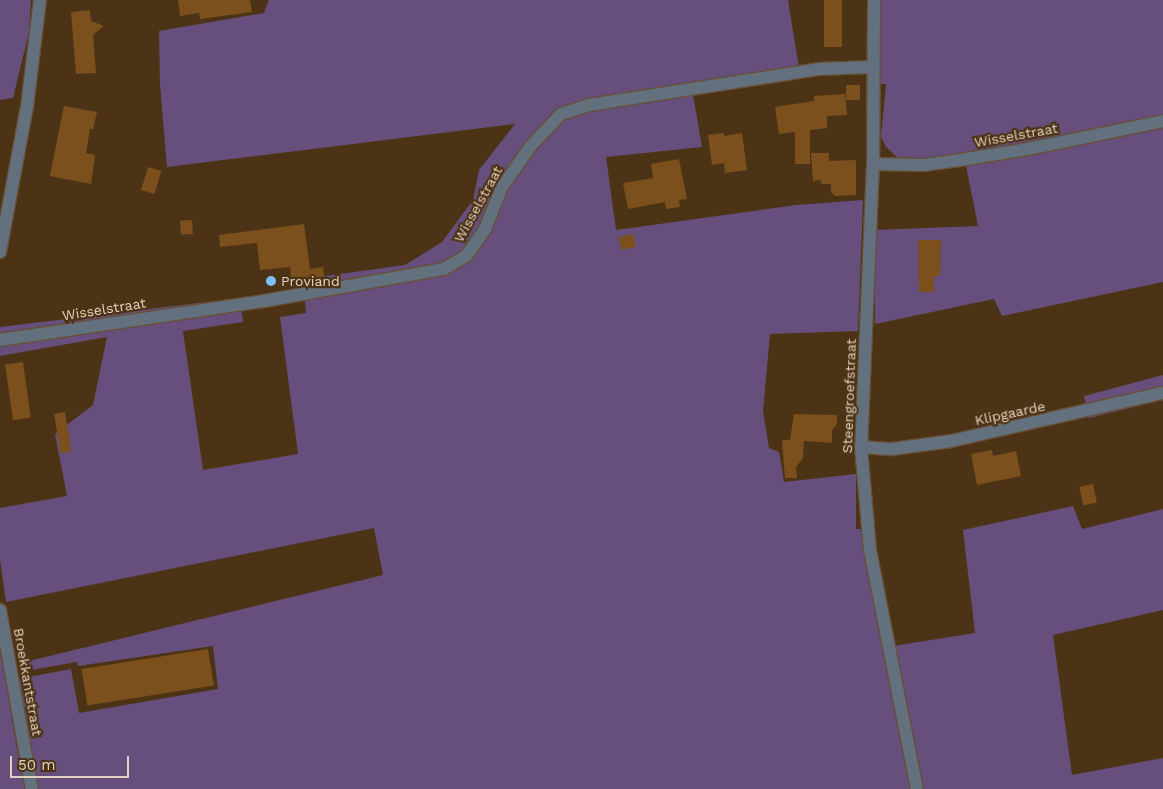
<!DOCTYPE html>
<html>
<head>
<meta charset="utf-8">
<style>
  body { margin:0 }
  #map { position:relative; width:1163px; height:789px; overflow:hidden; background:#4d3315; font-family:"Work Sans",sans-serif }
  div>[style] { position:absolute }
  .green>* { inset:0; background:#664f7c }
  .building>* { inset:0; background:#7b501d; transform-origin:0 0 }
  .roads { filter:drop-shadow(1px 0 #684f34) drop-shadow(-1px 0 #684f34) drop-shadow(0 1px #684f34) drop-shadow(0 -1px #684f34) }
  .minor>* { height:12px; margin:-6px; padding:0 6px; transform-origin:6px; border-radius:6px; background:#63707d }
  .dots>* { width:14px; height:14px; translate:-50% -50%; box-sizing:border-box; border:2px solid #4d3315; border-radius:50% }
  span { translate:-50% -50%; white-space:nowrap; text-align:center; line-height:1.15; -webkit-text-stroke:4.5px #4d3315; paint-order:stroke }
  .street-label { font-size:14px; color:#e2d1c1 }
  .poi-label { font-size:14px; color:#e2d1c1 }
  .left { translate:0 -50%; text-align:left }
  .scale { position:absolute; left:10px; top:756px; width:119px; height:22px; box-sizing:border-box; border:2px solid #e2d1c1; border-top:0; padding-left:6px; font-size:15px; line-height:18px; white-space:nowrap; color:#e2d1c1; -webkit-text-stroke:4px #4d3315; paint-order:stroke }
</style>
</head>
<body>
<div id="map">
  <div class="green">
    <div style="clip-path:polygon(0 0,31px 0,29px 32px,13px 98px,0 100px)"></div>
    <div style="clip-path:polygon(269px 0,788px 0,799px 68px,691px 83px,702px 147px,606px 157px,616px 230px,796px 205px,863px 200px,858px 331px,770px 334px,763px 411px,769px 448px,779px 452px,784px 482px,856px 474px,856px 529px,865px 529px,866px 563px,887px 647px,975px 633px,963px 530px,1073px 506px,1082px 529px,1163px 509px,1163px 610px,1053px 635px,1072px 775px,1163px 758px,1163px 789px,38px 789px,18px 679px,71px 669px,79px 713px,218px 689px,213px 646px,78px 666px,77px 662px,20px 672px,21px 665px,25px 662px,383px 575px,374px 528px,6px 602px,0 560px,0 508px,67px 496px,55px 434px,93px 405px,107px 337px,0 356px,0 327px,240px 298px,243px 322px,183px 331px,203px 470px,298px 454px,280px 317px,306px 313px,304px 290px,326px 287px,325px 276px,405px 265px,442px 242px,473px 200px,479px 170px,515px 124px,167px 167px,160px 85px,159px 31px,264px 13px)"></div>
    <div style="clip-path:polygon(877px 0,1163px 0,1163px 282px,1002px 316px,994px 299px,875px 324px,875px 230px,978px 226px,967px 171px,966px 156px,927px 162px,898px 158px,886px 147px,881px 137px,886px 84px,877px 84px)"></div>
    <div style="clip-path:polygon(1163px 375px,1163px 400px,1089px 418px,1084px 396px)"></div>
    <div style="clip-path:polygon(0 649px,18px 755px,25px 789px,0 789px)"></div>
  </div>
  <div class="building">
    <div style="clip-path:polygon(178px 0,250px 0,252px 12px,200px 19px,199px 13px,180px 16px)"></div>
    <div style="left:824px;top:0;width:18px;height:47px"></div>
    <div style="clip-path:polygon(90px 10px,91px 21px,104px 26px,93px 35px,96px 73px,76px 74px,71px 12px)"></div>
    <div style="left:846px;top:85px;width:14px;height:15px"></div>
    <div style="clip-path:polygon(845px 94px,847px 115px,827px 116px,827px 128px,810px 130px,810px 164px,795px 164px,795px 132px,779px 134px,775px 107px,814px 101px,814px 96px)"></div>
    <div style="clip-path:polygon(64px 106px,97px 112px,93px 129px,90px 129px,86px 153px,95px 155px,91px 184px,50px 176px)"></div>
    <div style="clip-path:polygon(724px 133px,724px 136px,742px 133px,747px 170px,725px 173px,724px 163px,712px 165px,708px 135px)"></div>
    <div style="clip-path:polygon(811px 153px,829px 153px,829px 161px,856px 160px,856px 195px,835px 196px,831px 192px,831px 184px,821px 184px,821px 180px,813px 181px)"></div>
    <div style="clip-path:polygon(679px 159px,687px 199px,679px 200px,680px 207px,666px 209px,665px 202px,628px 209px,623px 183px,653px 178px,651px 164px)"></div>
    <div style="left:148px;top:167px;width:14px;height:24px;rotate:17deg"></div>
    <div style="left:192px;top:220px;width:14px;height:12px;rotate:86deg"></div>
    <div style="clip-path:polygon(304px 224px,310px 269px,323px 267px,325px 282px,292px 287px,290px 267px,260px 270px,257px 243px,220px 247px,219px 235px)"></div>
    <div style="left:633px;top:234px;width:13px;height:15px;rotate:77deg"></div>
    <div style="clip-path:polygon(918px 240px,941px 240px,940px 276px,934px 276px,934px 292px,919px 292px)"></div>
    <div style="left:23px;top:362px;width:56px;height:18px;rotate:82deg"></div>
    <div style="left:65px;top:412px;width:40px;height:11px;rotate:81deg"></div>
    <div style="clip-path:polygon(794px 414px,837px 415px,837px 424px,832px 430px,832px 443px,804px 441px,803px 458px,796px 467px,797px 478px,785px 478px,782px 440px,790px 440px)"></div>
    <div style="clip-path:polygon(992px 450px,993px 456px,1016px 451px,1021px 476px,977px 485px,971px 454px)"></div>
    <div style="left:1093px;top:484px;width:19px;height:14px;rotate:78deg"></div>
    <div style="left:208px;top:649px;width:37px;height:128px;rotate:81deg"></div>
  </div>
  <div class="roads">
    <div class="minor">
      <div style="left:874px;top:0;width:164px;rotate:90.3deg"></div>
      <div style="left:873px;top:164px;width:283px;rotate:92.4deg"></div>
      <div style="left:861px;top:447px;width:103px;rotate:85deg"></div>
      <div style="left:870px;top:550px;width:244px;rotate:78.9deg"></div>
      <div style="left:873px;top:164px;width:51px;rotate:1.1deg"></div>
      <div style="left:924px;top:165px;width:30px;rotate:-8deg"></div>
      <div style="left:954px;top:161px;width:75px;rotate:-9.2deg"></div>
      <div style="left:1028px;top:149px;width:138px;rotate:-11.7deg"></div>
      <div style="left:0;top:252px;width:147px;rotate:-79.5deg"></div>
      <div style="left:27px;top:107px;width:108px;rotate:-83.1deg"></div>
      <div style="left:0;top:340px;width:267px;rotate:-8.4deg"></div>
      <div style="left:264px;top:301px;width:183px;rotate:-10.1deg"></div>
      <div style="left:444px;top:269px;width:27px;rotate:-31deg"></div>
      <div style="left:467px;top:255px;width:32px;rotate:-55deg"></div>
      <div style="left:485px;top:229px;width:45px;rotate:-68deg"></div>
      <div style="left:502px;top:187px;width:49px;rotate:-55deg"></div>
      <div style="left:530px;top:147px;width:45px;rotate:-46.8deg"></div>
      <div style="left:561px;top:114px;width:29px;rotate:-18deg"></div>
      <div style="left:589px;top:105px;width:232px;rotate:-8.9deg"></div>
      <div style="left:818px;top:69px;width:55px;rotate:-2.1deg"></div>
      <div style="left:861px;top:447px;width:31px;rotate:4deg"></div>
      <div style="left:892px;top:449px;width:60px;rotate:-7.7deg"></div>
      <div style="left:951px;top:441px;width:217px;rotate:-12.8deg"></div>
      <div style="left:0;top:610px;width:182px;rotate:79.9deg"></div>
    </div>
  </div>
  <div class="dots">
    <div style="left:271px;top:281px;background:#7cbef9"></div>
  </div>
  <div class="street-label">
    <span style="left:1016px;top:135px;rotate:-10deg">Wisselstraat</span>
    <span style="left:478px;top:204px;rotate:-61deg">Wisselstraat</span>
    <span style="left:104px;top:309px;rotate:-9deg">Wisselstraat</span>
    <span style="left:849px;top:396px;rotate:-88deg">Steengroefstraat</span>
    <span style="left:1010px;top:413px;rotate:-12deg">Klipgaarde</span>
    <span style="left:28px;top:682px;rotate:80deg">Broekkantstraat</span>
  </div>
  <div class="poi-label">
    <span class="left" style="left:281px;top:281px">Proviand</span>
  </div>
  <div class="scale">50 m</div>
</div>
</body>
</html>
